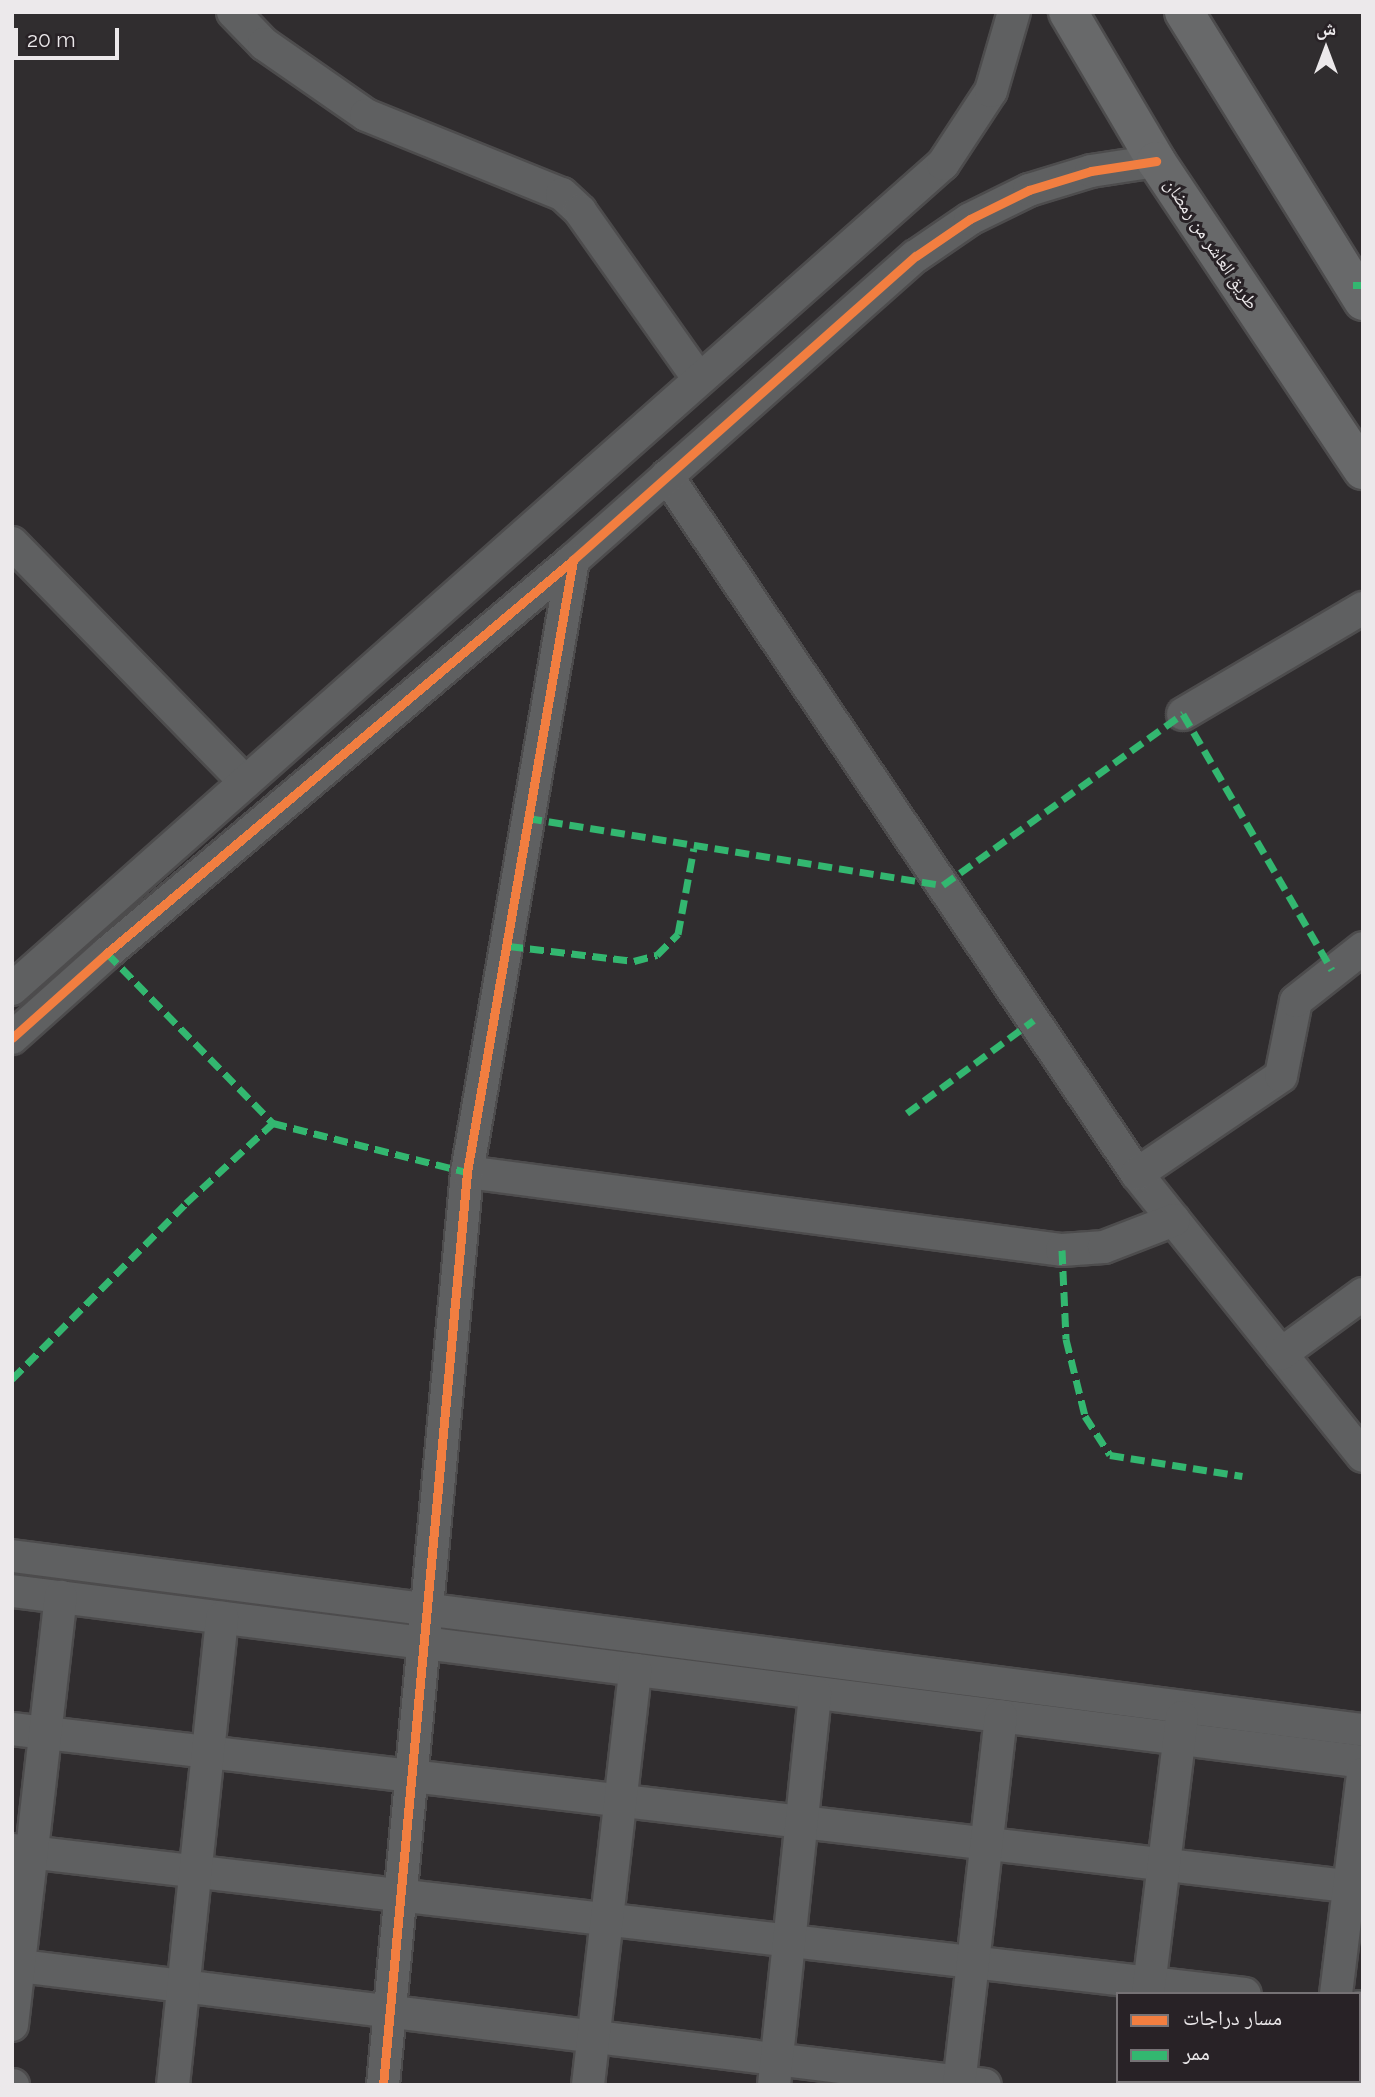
<!DOCTYPE html>
<html>
<head>
<meta charset="utf-8">
<style>
  body { margin:0 }
  #map { position:relative; width:1375px; height:2097px; overflow:hidden; background:#302d2f; font-family:Raleway,"Noto Naskh Arabic",sans-serif }
  div>[style] { position:absolute }
  .roads { filter:drop-shadow(2px 0 #4d4c4d) drop-shadow(-2px 0 #4d4c4d) drop-shadow(0 2px #4d4c4d) drop-shadow(0 -2px #4d4c4d) }
  .minor>* { height:32px; margin:-16px; padding:0 16px; transform-origin:16px; border-radius:16px; background:#5f6061 }
  .primary>* { height:38px; margin:-19px; padding:0 19px; transform-origin:19px; border-radius:19px; background:#68696a }
  .quiet>* { height:7px; margin-top:-3.5px; transform-origin:0; background:repeating-linear-gradient(90deg,#33b770 0 14px,transparent 0 21px) }
  .cycleway>* { height:9px; margin:-4.5px; padding:0 4.5px; transform-origin:4.5px; border-radius:4.5px; background:#f27e40 }
  span { translate:-50% -50%; white-space:nowrap; text-align:center; line-height:1.15; -webkit-text-stroke:6px #282226; paint-order:stroke }
  .street-label { font-size:18px; color:#ece9eb }
  .frame { position:absolute; inset:0; border:14px solid #ece9eb; pointer-events:none }
  .legend { position:absolute; left:1116px; top:1992px; width:245px; height:91px; box-sizing:border-box; background:#282226; border:2px solid #767275; margin:0; padding:9px 12px; list-style:none; font-size:21px; color:#ece9eb }
  .legend li { display:flex; align-items:center; gap:14px; height:35px }
  .legend b { width:35px; border:2px solid #767275 }
  .north { position:absolute; left:1291px; top:14px; width:70px; height:70px; -webkit-text-stroke:5px #282226; paint-order:stroke; rotate:0deg; font-size:19px; font-weight:700; line-height:28px; text-align:center; color:#ece9eb }
  .north::after { content:''; display:block; margin:auto; width:24px; height:32px; background:#ece9eb; clip-path:polygon(50% 0,100% 100%,50% 72%,0 100%) }
  .scale { position:absolute; left:14px; top:28px; width:105px; height:32px; box-sizing:border-box; border:4px solid #ece9eb; border-top:0; padding-left:9px; font-size:21px; line-height:24px; white-space:nowrap; color:#ece9eb; -webkit-text-stroke:5px #282226; paint-order:stroke }
</style>
</head>
<body>
<div id="map">
  <div class="roads">
    <div class="minor">
      <div style="left:233px;top:12px;width:45px;rotate:45.9deg"></div>
      <div style="left:264px;top:44px;width:124px;rotate:34.8deg"></div>
      <div style="left:366px;top:115px;width:211px;rotate:22deg"></div>
      <div style="left:562px;top:194px;width:25px;rotate:43deg"></div>
      <div style="left:580px;top:211px;width:206px;rotate:54.7deg"></div>
      <div style="left:667px;top:476px;width:841px;rotate:56.05deg"></div>
      <div style="left:1137px;top:1174px;width:361px;rotate:51.3deg"></div>
      <div style="left:12px;top:543px;width:334px;rotate:45.7deg"></div>
      <div style="left:1183px;top:714px;width:209px;rotate:-30.5deg"></div>
      <div style="left:12px;top:989px;width:1244px;rotate:-41.55deg"></div>
      <div style="left:943px;top:164px;width:87px;rotate:-56.7deg"></div>
      <div style="left:991px;top:91px;width:82px;rotate:-73.8deg"></div>
      <div style="left:12px;top:1038px;width:127px;rotate:-41.8deg"></div>
      <div style="left:107px;top:953px;width:610px;rotate:-40.14deg"></div>
      <div style="left:573px;top:560px;width:458px;rotate:-41.6deg"></div>
      <div style="left:916px;top:256px;width:65px;rotate:-34.4deg"></div>
      <div style="left:970px;top:219px;width:66px;rotate:-26.2deg"></div>
      <div style="left:1029px;top:190px;width:65px;rotate:-17deg"></div>
      <div style="left:1091px;top:171px;width:66px;rotate:-8.7deg"></div>
      <div style="left:467px;top:1172px;width:600px;rotate:7.47deg"></div>
      <div style="left:1062px;top:1250px;width:42px;rotate:-4.1deg"></div>
      <div style="left:1104px;top:1247px;width:75px;rotate:-21.1deg"></div>
      <div style="left:1137px;top:1174px;width:174px;rotate:-34.2deg"></div>
      <div style="left:1281px;top:1076px;width:76px;rotate:-78.7deg"></div>
      <div style="left:1296px;top:1001px;width:85px;rotate:-38.3deg"></div>
      <div style="left:1281px;top:1354px;width:102px;rotate:-36.2deg"></div>
      <div style="left:12px;top:1556px;width:1362px;rotate:7.34deg"></div>
      <div style="left:12px;top:1591px;width:1362px;rotate:7.21deg"></div>
      <div style="left:12px;top:1729px;width:1360px;rotate:6.71deg"></div>
      <div style="left:12px;top:1850px;width:1241px;rotate:6.66deg"></div>
      <div style="left:12px;top:1965px;width:980px;rotate:7.03deg"></div>
      <div style="left:1148px;top:1994px;width:279px;rotate:-83deg"></div>
      <div style="left:1336px;top:1994px;width:222px;rotate:-83deg"></div>
      <div style="left:1359px;top:2007px;width:4px;rotate:14deg"></div>
      <div style="left:12px;top:2025px;width:431px;rotate:-83.5deg"></div>
      <div style="left:12px;top:2085px;width:1px"></div>
      <div style="left:173px;top:2085px;width:470px;rotate:-84deg"></div>
      <div style="left:383px;top:2085px;width:917px;rotate:-84.74deg"></div>
      <div style="left:467px;top:1172px;width:621px;rotate:-80.17deg"></div>
      <div style="left:588px;top:2085px;width:418px;rotate:-83.5deg"></div>
      <div style="left:774px;top:2085px;width:394px;rotate:-84deg"></div>
      <div style="left:959px;top:2085px;width:371px;rotate:-83.5deg"></div>
      <div style="left:1137px;top:2085px;width:4px;rotate:-90deg"></div>
      <div style="left:1325px;top:2085px;width:4px;rotate:-90deg"></div>
    </div>
    <div class="primary">
      <div style="left:1068px;top:12px;width:173px;rotate:59.4deg"></div>
      <div style="left:1156px;top:161px;width:372px;rotate:56.2deg"></div>
      <div style="left:1184px;top:12px;width:340px;rotate:58.2deg"></div>
    </div>
  </div>
  <div class="quiet">
    <div style="left:1353px;top:285px;width:10px"></div>
    <div style="left:528px;top:818px;width:420px;rotate:9.2deg"></div>
    <div style="left:943px;top:885px;width:295px;rotate:-35.5deg"></div>
    <div style="left:1183px;top:714px;width:296px;rotate:59.8deg"></div>
    <div style="left:509px;top:946px;width:126px;rotate:6.8deg"></div>
    <div style="left:634px;top:961px;width:24px;rotate:-15deg"></div>
    <div style="left:657px;top:955px;width:30px;rotate:-45deg"></div>
    <div style="left:678px;top:934px;width:87px;rotate:-79.5deg"></div>
    <div style="left:107px;top:953px;width:238px;rotate:45.7deg"></div>
    <div style="left:273px;top:1123px;width:200px;rotate:14.2deg"></div>
    <div style="left:907px;top:1113px;width:157px;rotate:-36.2deg"></div>
    <div style="left:1062px;top:1250px;width:89px;rotate:87.4deg"></div>
    <div style="left:1066px;top:1339px;width:79px;rotate:76.1deg"></div>
    <div style="left:1085px;top:1416px;width:46px;rotate:57.3deg"></div>
    <div style="left:1110px;top:1455px;width:134px;rotate:9deg"></div>
    <div style="left:12px;top:1379px;width:247px;rotate:-45.3deg"></div>
    <div style="left:186px;top:1203px;width:118px;rotate:-42.6deg"></div>
  </div>
  <div class="cycleway">
    <div style="left:12px;top:1038px;width:127px;rotate:-41.8deg"></div>
    <div style="left:107px;top:953px;width:610px;rotate:-40.14deg"></div>
    <div style="left:573px;top:560px;width:458px;rotate:-41.6deg"></div>
    <div style="left:916px;top:256px;width:65px;rotate:-34.4deg"></div>
    <div style="left:970px;top:219px;width:66px;rotate:-26.2deg"></div>
    <div style="left:1029px;top:190px;width:65px;rotate:-17deg"></div>
    <div style="left:1091px;top:171px;width:66px;rotate:-8.7deg"></div>
    <div style="left:383px;top:2085px;width:917px;rotate:-84.74deg"></div>
    <div style="left:467px;top:1172px;width:621px;rotate:-80.17deg"></div>
  </div>
  <div class="street-label">
    <span style="left:1211px;top:244px;rotate:56deg">طريق العاشر من رمضان</span>
  </div>
  <div class="frame"></div>
  <ul class="legend">
  <li><b style="height:9px;background:#f27e40"></b>مسار دراجات</li>
  <li><b style="height:9px;background:#33b770"></b>ممر</li>
  </ul>
  <div class="north">ش</div>
  <div class="scale">20 m</div>
</div>
</body>
</html>
